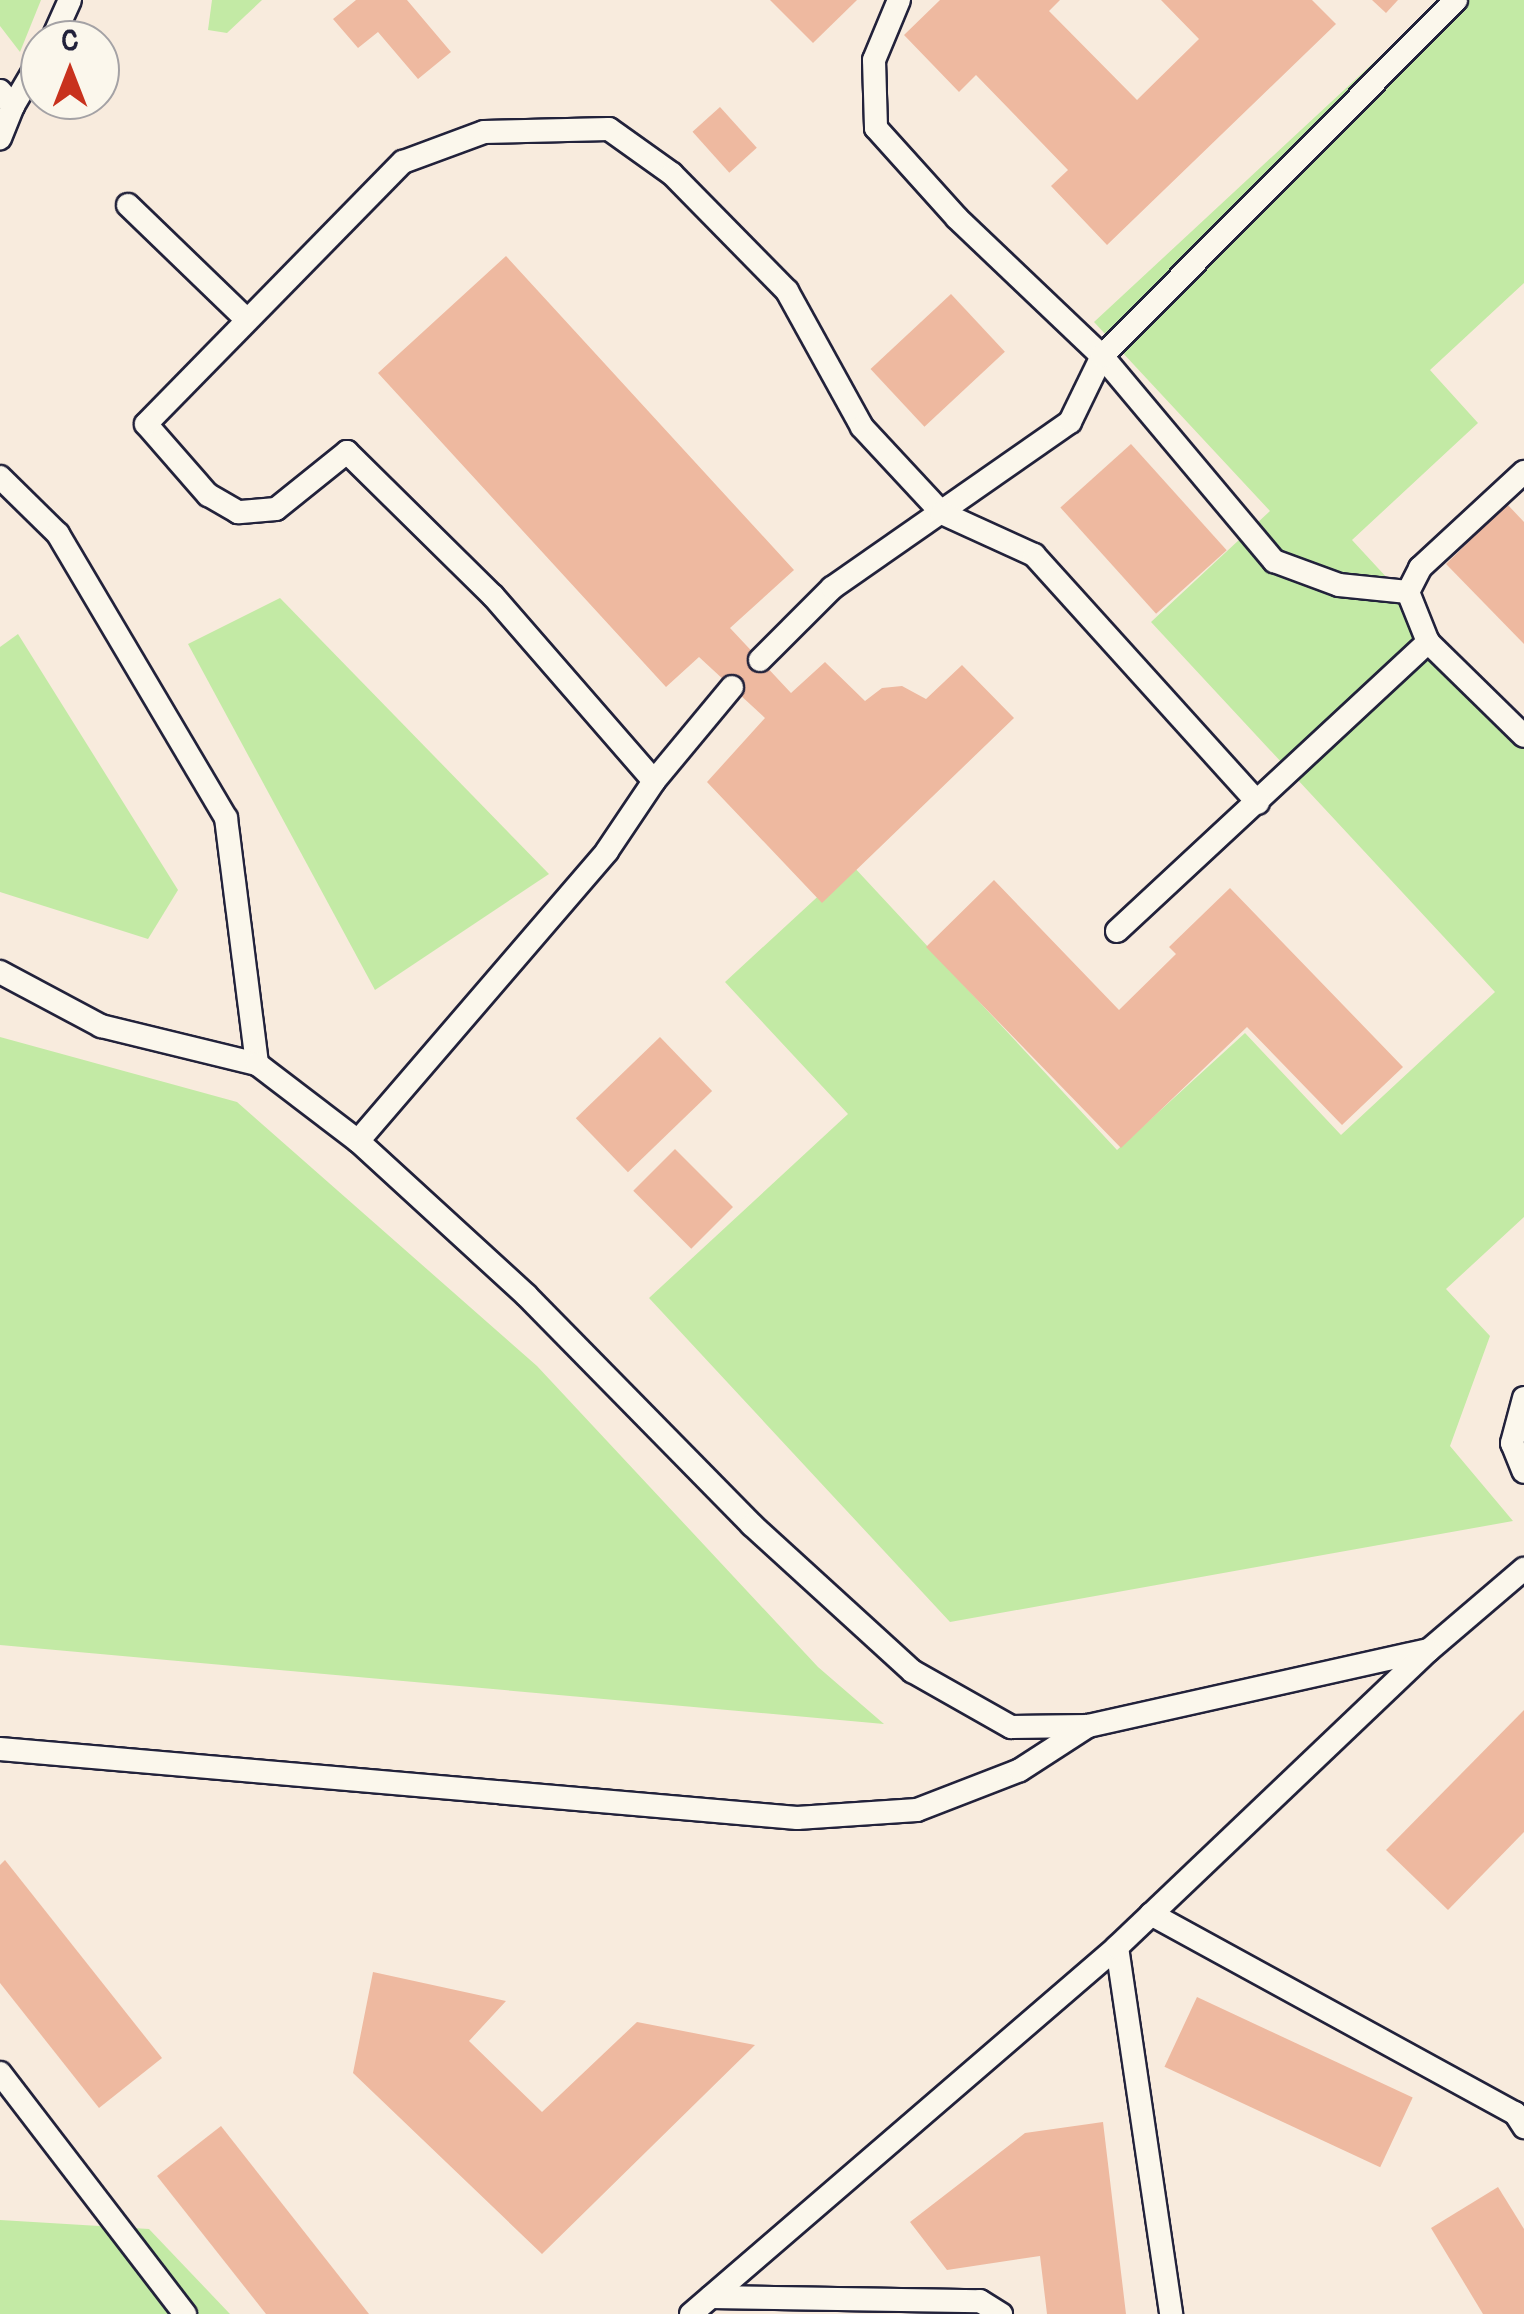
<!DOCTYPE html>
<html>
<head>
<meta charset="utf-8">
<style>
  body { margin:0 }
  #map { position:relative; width:1524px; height:2314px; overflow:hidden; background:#f8ebdd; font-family:Pangolin,sans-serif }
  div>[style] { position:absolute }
  .green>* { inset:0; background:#c3eaa5 }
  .building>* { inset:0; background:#eeb9a0; transform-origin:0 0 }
  .roads { filter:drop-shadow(2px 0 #22223b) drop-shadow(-2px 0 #22223b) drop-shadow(0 2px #22223b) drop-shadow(0 -2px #22223b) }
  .service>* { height:22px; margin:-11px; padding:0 11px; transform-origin:11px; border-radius:11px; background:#fbf7ec }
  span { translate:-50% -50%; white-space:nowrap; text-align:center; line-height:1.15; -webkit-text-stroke:9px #fbf7ec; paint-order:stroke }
  .north { position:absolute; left:20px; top:20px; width:100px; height:100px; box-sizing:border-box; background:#fbf7ec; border:2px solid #a4a2a5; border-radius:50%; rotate:0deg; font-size:28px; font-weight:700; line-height:40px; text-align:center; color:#22223b }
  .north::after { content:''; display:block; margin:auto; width:35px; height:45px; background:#c8321e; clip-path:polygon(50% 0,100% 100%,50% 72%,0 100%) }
</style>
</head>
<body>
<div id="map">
  <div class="green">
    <div style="clip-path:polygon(0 0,41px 0,20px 52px,0 26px)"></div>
    <div style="clip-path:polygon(212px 0,262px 0,227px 33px,208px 30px)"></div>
    <div style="clip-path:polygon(1441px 0,1524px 0,1524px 283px,1430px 370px,1478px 423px,1352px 540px,1524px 726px,1524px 1217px,1446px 1289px,1490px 1336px,1450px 1446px,1513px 1521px,950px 1622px,649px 1298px,848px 1114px,725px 982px,852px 865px,1117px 1150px,1245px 1033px,1341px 1135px,1495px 992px,1151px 622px,1270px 511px,1094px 322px)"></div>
    <div style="clip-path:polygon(280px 598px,549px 874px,375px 990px,188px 644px)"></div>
    <div style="clip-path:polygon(18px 634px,178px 890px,148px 939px,0 892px,0 647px)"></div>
    <div style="clip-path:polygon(0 1037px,237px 1102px,537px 1366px,818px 1667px,884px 1724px,0 1645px)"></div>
    <div style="clip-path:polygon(0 2220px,149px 2229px,230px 2314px,0 2314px)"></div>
  </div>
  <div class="building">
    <div style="clip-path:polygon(356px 0,407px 0,451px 52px,418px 79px,378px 32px,358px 48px,333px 19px)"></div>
    <div style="clip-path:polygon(770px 0,857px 0,813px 43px)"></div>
    <div style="clip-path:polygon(940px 0,1060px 0,1049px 11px,1137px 100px,1199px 39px,1161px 0,1312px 0,1336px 24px,1107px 245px,1051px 186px,1068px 170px,976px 75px,959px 92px,904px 35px)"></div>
    <div style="clip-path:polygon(1372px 0,1398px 0,1386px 13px)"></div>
    <div style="left:720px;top:107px;width:55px;height:37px;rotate:48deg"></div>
    <div style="clip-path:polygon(506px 256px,794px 570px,730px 628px,791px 693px,825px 662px,865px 701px,882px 688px,902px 686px,926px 699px,962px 665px,1014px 718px,822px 903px,707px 782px,765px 718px,699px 657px,666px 687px,378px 373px)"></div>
    <div style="left:951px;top:294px;width:79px;height:110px;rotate:47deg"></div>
    <div style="left:1131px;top:444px;width:143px;height:95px;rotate:48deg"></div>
    <div style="clip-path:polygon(1507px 504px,1524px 522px,1524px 644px,1446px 564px)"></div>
    <div style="clip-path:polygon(994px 880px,1119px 1010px,1176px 954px,1169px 947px,1230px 888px,1403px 1067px,1342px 1125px,1247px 1027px,1121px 1148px,926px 947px)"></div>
    <div style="left:660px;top:1037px;width:75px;height:117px;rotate:46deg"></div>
    <div style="left:675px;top:1149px;width:82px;height:59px;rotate:45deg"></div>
    <div style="clip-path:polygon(1524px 1710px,1524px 1832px,1448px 1910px,1386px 1850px)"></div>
    <div style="clip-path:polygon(5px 1860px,162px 2058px,99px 2108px,0 1983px,0 1865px)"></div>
    <div style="clip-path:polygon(373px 1972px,506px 2001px,469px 2041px,542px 2112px,637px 2022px,755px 2045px,542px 2254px,353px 2073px)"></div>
    <div style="left:1197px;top:1997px;width:238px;height:77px;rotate:25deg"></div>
    <div style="clip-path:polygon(1103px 2122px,1126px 2314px,1047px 2314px,1040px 2256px,947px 2270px,910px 2222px,1025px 2133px)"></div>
    <div style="clip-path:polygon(221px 2126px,369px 2314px,266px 2314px,157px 2176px)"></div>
    <div style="clip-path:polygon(1498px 2187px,1524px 2229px,1524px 2314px,1483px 2314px,1431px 2228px)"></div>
  </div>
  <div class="roads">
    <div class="service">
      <div style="left:899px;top:0;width:65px;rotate:112.6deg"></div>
      <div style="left:874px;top:60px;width:68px;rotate:88.3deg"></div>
      <div style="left:876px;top:128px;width:121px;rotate:48deg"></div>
      <div style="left:957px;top:218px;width:200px;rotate:43.6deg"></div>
      <div style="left:1102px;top:356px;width:268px;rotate:50deg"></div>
      <div style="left:1274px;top:561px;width:69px;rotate:20.3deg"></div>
      <div style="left:1339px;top:585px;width:69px;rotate:5.8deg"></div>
      <div style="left:52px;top:40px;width:44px;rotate:-65.8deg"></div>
      <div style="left:0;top:91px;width:20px;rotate:49deg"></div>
      <div style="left:13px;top:106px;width:35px;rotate:112deg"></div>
      <div style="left:13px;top:106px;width:53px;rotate:-59.6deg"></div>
      <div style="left:128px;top:205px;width:164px;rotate:44deg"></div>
      <div style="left:0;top:477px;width:81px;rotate:44.5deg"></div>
      <div style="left:58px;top:534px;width:330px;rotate:59.4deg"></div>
      <div style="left:226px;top:818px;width:248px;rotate:82.8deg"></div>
      <div style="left:1428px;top:642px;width:54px;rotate:-111.8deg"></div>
      <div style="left:1408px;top:592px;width:27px;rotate:-63deg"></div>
      <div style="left:1420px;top:568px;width:142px;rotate:-42.7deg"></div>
      <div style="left:760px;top:660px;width:102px;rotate:-45deg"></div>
      <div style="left:832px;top:588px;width:290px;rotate:-34.9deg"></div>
      <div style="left:1070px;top:422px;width:73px;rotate:-64.1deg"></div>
      <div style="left:1102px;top:356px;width:502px;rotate:-45.16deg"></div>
      <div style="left:654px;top:781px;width:122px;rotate:-50.3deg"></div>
      <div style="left:1117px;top:931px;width:425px;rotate:-42.9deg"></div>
      <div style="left:1428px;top:642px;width:134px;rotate:44.4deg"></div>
      <div style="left:0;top:972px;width:115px;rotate:28.1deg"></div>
      <div style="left:101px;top:1026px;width:161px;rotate:13.7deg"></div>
      <div style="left:257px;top:1064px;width:127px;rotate:37.3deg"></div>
      <div style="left:358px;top:1141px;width:229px;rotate:42.5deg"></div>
      <div style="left:527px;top:1296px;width:321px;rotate:45.5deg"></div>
      <div style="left:752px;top:1525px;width:217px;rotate:42.4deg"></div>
      <div style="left:912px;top:1671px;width:114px;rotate:29.5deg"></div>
      <div style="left:1011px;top:1727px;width:77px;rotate:-0.7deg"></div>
      <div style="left:1088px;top:1726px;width:349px;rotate:-12.6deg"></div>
      <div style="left:1429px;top:1650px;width:125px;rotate:-40.5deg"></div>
      <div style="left:358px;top:1141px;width:382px;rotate:-49.3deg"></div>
      <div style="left:607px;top:851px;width:84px;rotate:-56.1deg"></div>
      <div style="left:654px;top:781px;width:245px;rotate:-131deg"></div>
      <div style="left:493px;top:596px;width:205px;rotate:-135.4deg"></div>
      <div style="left:347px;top:452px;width:91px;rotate:141.2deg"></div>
      <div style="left:276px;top:509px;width:38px;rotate:175deg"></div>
      <div style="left:238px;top:512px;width:34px;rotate:-150deg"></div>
      <div style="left:208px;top:495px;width:94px;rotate:-131.1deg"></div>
      <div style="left:146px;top:424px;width:367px;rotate:-45.6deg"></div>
      <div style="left:403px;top:162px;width:86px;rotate:-20.3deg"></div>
      <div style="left:484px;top:132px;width:125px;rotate:-1.4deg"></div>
      <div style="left:609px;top:129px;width:77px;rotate:35.5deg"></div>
      <div style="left:672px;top:174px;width:164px;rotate:45.5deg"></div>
      <div style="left:787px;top:291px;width:155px;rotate:61.1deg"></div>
      <div style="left:862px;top:427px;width:117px;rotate:47.1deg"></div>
      <div style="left:942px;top:513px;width:101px;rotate:24.5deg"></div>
      <div style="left:1034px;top:555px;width:334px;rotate:47.9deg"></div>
      <div style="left:1524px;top:1398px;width:47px;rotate:104.9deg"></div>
      <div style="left:1512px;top:1443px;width:31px;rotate:68deg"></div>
      <div style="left:0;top:1749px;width:800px;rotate:4.95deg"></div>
      <div style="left:797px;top:1818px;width:120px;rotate:-3.8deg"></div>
      <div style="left:917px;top:1810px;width:110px;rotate:-21.2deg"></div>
      <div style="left:1020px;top:1770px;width:81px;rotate:-32.9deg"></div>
      <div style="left:1151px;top:1914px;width:415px;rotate:28.7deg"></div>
      <div style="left:1515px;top:2113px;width:17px;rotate:57deg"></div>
      <div style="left:1117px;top:1947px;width:371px;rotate:81.6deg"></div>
      <div style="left:0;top:2073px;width:304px;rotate:52.5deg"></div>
      <div style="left:711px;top:2297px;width:269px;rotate:0.9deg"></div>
      <div style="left:980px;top:2301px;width:25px;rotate:32deg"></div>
      <div style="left:691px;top:2314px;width:562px;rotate:-40.74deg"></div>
      <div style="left:1117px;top:1947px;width:429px;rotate:-43.6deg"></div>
    </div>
  </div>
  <div class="north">С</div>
</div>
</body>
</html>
